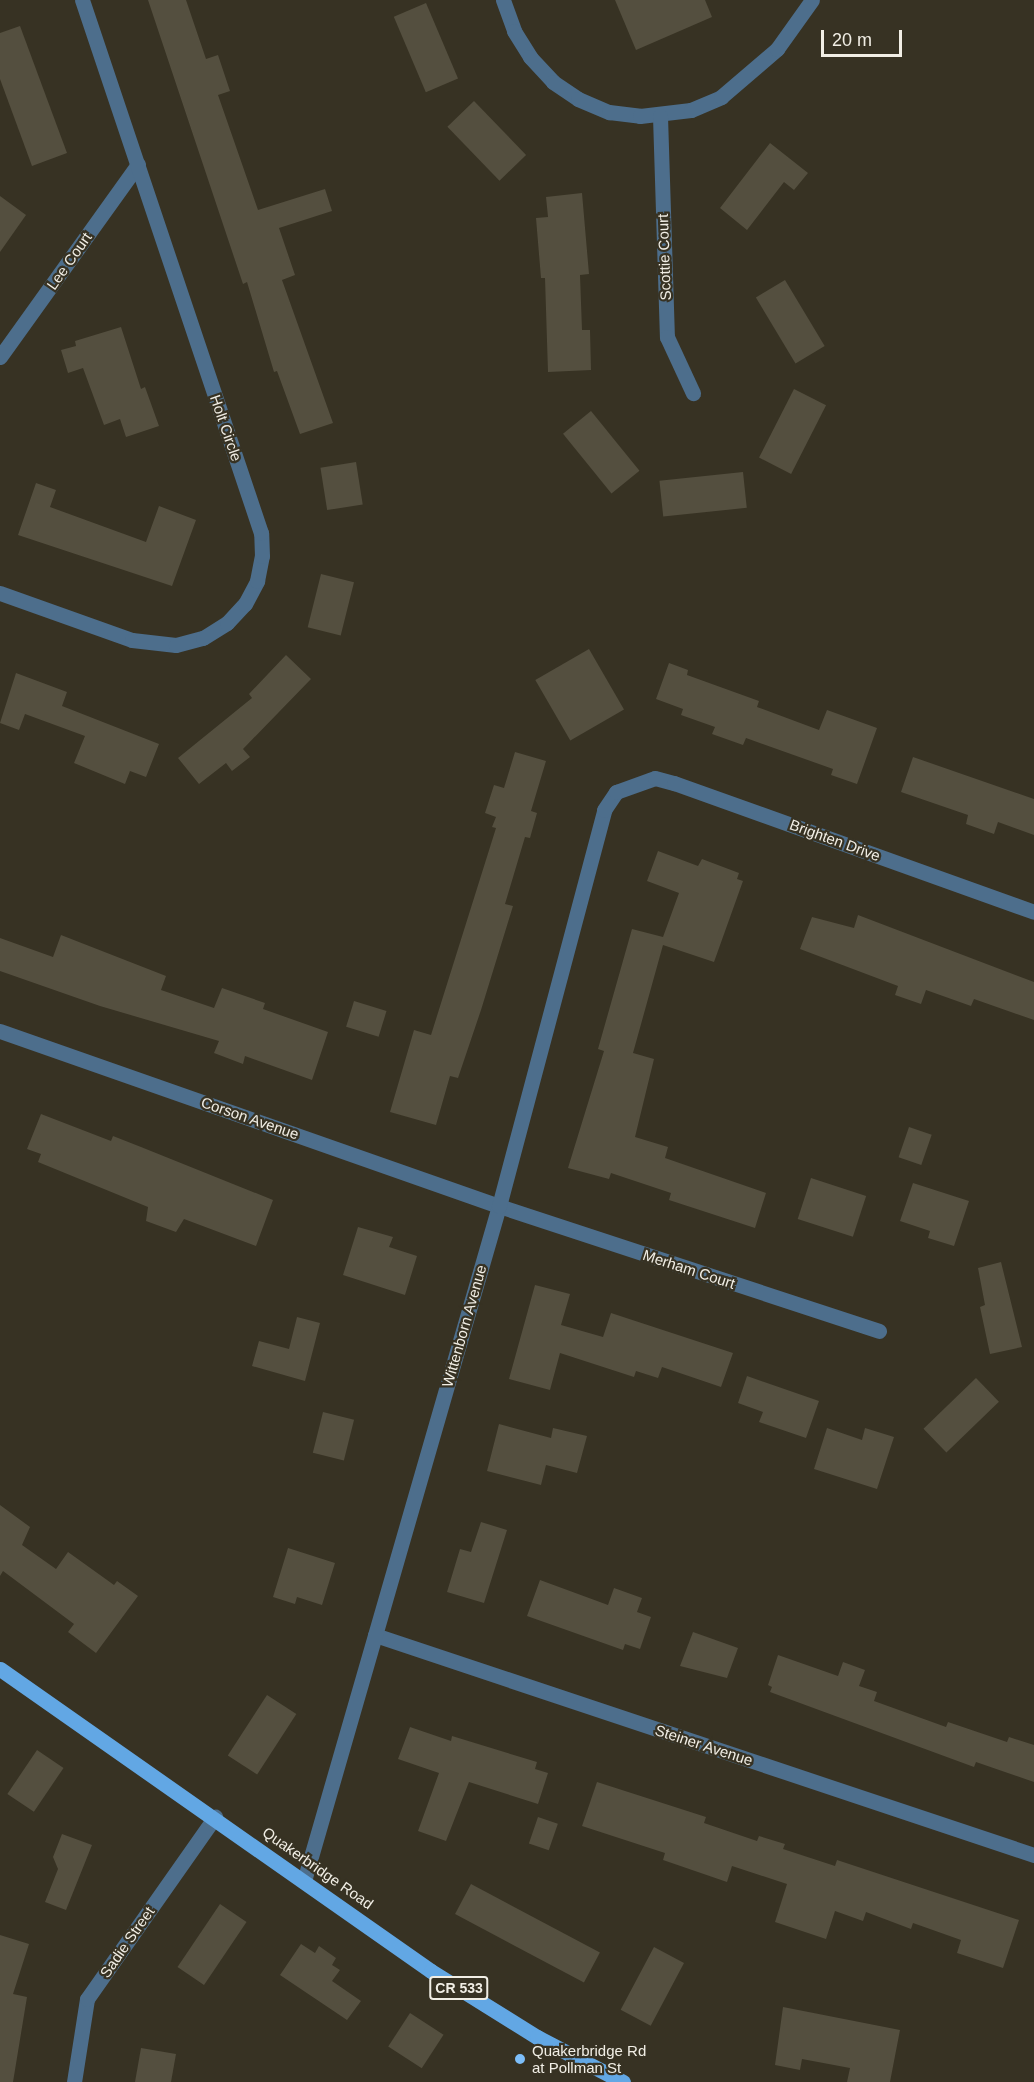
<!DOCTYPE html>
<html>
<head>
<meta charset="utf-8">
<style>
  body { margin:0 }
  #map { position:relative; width:1034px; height:2082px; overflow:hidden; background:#373223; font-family:Helvetica,sans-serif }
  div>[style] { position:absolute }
  .building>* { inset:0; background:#544f3f; transform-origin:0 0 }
  .street>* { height:15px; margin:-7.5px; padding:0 7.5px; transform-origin:7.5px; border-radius:7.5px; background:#4d6e8c }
  .primary>* { height:15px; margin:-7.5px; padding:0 7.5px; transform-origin:7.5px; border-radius:7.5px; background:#62a7e4 }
  .dots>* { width:16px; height:16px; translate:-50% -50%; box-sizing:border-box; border:3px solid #373223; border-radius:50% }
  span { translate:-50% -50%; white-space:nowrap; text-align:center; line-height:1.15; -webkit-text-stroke:4.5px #373223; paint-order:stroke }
  .shield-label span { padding:2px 4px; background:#373223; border:2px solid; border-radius:4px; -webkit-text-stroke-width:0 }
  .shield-label { font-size:14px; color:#f1eee5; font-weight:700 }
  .street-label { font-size:15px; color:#f1eee5 }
  .poi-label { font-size:15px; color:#f1eee5 }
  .left { translate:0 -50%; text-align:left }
  .scale { position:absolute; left:821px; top:30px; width:81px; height:27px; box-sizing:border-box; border:3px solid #f1eee5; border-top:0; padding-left:8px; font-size:18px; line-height:21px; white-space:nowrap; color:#f1eee5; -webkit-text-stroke:4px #373223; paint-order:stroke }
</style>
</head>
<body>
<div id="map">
  <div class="building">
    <div style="clip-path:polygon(148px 0,186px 0,206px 59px,218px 55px,230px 91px,218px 95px,258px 210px,325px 189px,332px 211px,279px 228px,295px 275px,282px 280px,333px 423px,300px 434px,277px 371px,274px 372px,247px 282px,243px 284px)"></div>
    <div style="clip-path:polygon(615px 0,705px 0,712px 17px,636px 50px)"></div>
    <div style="left:426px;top:3px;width:82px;height:35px;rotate:67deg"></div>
    <div style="clip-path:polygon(20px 26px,67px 153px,32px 166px,0 79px,0 33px)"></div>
    <div style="left:474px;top:101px;width:75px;height:37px;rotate:46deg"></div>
    <div style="clip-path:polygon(770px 143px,808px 173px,794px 190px,784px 182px,747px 230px,720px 208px)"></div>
    <div style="clip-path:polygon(582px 193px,589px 274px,580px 275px,582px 330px,590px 330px,591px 370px,548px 372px,545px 278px,541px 278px,536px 218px,548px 217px,546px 197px)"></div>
    <div style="clip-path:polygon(0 196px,26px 215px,0 252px)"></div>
    <div style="left:785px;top:280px;width:77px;height:34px;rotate:59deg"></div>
    <div style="clip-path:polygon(121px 327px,141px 389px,145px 387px,159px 426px,126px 437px,120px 419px,104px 425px,83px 368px,68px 373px,61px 350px,76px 346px,75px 341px)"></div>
    <div style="left:794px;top:389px;width:36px;height:77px;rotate:27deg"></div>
    <div style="left:591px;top:411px;width:77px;height:36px;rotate:51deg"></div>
    <div style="left:356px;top:462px;width:43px;height:36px;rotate:81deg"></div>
    <div style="left:743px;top:472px;width:36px;height:84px;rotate:84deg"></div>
    <div style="clip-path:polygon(36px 483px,56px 490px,50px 507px,146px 542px,159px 506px,196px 520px,172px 586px,18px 535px)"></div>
    <div style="left:321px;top:574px;width:34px;height:55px;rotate:14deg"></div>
    <div style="left:589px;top:649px;width:70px;height:62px;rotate:60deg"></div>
    <div style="clip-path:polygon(286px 655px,311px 679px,243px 749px,250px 757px,232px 771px,226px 763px,199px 784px,178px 758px,252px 698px,249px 694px)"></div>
    <div style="clip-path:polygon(669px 663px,688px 670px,687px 675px,759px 701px,757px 707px,819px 730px,827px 710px,877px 728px,857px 784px,831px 775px,833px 769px,746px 738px,743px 745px,712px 734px,715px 727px,681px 715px,683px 709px,656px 699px)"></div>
    <div style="clip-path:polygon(16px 673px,67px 692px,62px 706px,159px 744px,146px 777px,130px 771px,125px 784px,74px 763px,85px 736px,25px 714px,19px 730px,0 723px)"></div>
    <div style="clip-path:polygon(515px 752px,546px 761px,531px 811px,537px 813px,530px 838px,525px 837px,505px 904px,513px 906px,481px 1010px,458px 1078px,450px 1076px,436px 1125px,390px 1112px,414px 1030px,431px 1035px,496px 828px,492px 827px,496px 817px,485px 813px,494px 785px,504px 788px)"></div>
    <div style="clip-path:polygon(913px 757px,1034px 799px,1034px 835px,998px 822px,994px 834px,966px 824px,968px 815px,901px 792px)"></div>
    <div style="clip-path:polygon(658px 851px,698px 866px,702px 859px,739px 873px,737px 879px,743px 881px,714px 962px,663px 945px,633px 1053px,654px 1059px,635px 1137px,668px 1147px,665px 1158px,766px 1193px,755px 1228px,669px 1200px,671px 1193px,611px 1173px,609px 1179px,568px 1168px,604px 1051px,598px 1049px,632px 929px,663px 937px,679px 893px,647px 881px)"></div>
    <div style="clip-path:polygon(858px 915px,1034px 982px,1034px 1020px,974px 999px,971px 1006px,926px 990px,921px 1004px,895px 995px,898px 986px,800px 949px,812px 917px,854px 928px)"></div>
    <div style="clip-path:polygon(61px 935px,166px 976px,161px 990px,214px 1008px,222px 988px,265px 1003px,263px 1009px,328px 1032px,312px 1080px,245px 1056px,243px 1064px,214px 1053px,219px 1041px,100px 1006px,0 971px,0 938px,53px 957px)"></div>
    <div style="left:354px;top:1001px;width:34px;height:27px;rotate:17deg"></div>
    <div style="clip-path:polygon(41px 1114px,111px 1141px,113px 1136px,141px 1147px,273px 1200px,256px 1246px,184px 1219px,176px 1232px,146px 1221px,148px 1207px,38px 1162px,41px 1154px,27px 1149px)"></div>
    <div style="left:909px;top:1127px;width:24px;height:32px;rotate:19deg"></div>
    <div style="left:811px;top:1178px;width:58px;height:43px;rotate:18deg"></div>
    <div style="clip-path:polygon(913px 1183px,969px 1201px,954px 1246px,928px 1238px,930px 1231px,900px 1221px)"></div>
    <div style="clip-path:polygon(358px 1227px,393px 1237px,389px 1247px,417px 1256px,405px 1295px,343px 1275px)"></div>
    <div style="clip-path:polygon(1001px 1262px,1022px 1347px,990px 1354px,980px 1307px,985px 1305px,978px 1268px)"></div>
    <div style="clip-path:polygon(535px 1285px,570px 1294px,561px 1325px,603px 1337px,611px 1313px,733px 1353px,721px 1387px,662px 1367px,658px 1378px,636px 1371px,634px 1377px,560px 1353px,550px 1390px,509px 1379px)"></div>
    <div style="clip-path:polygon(297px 1317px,320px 1323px,305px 1381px,252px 1366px,259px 1341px,289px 1349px)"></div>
    <div style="clip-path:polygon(747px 1376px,819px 1401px,806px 1438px,759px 1422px,763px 1412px,738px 1403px)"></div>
    <div style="left:976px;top:1378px;width:33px;height:73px;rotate:46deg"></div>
    <div style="left:323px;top:1412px;width:32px;height:42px;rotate:14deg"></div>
    <div style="clip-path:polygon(499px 1424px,551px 1438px,553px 1428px,587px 1436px,577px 1473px,546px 1465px,541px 1485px,487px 1471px)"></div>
    <div style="clip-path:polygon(827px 1428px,862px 1440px,865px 1428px,894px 1437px,877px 1489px,814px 1469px)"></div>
    <div style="clip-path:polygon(0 1505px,30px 1527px,22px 1545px,56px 1569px,68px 1552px,114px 1585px,117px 1581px,138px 1596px,96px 1653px,68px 1632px,74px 1624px,3px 1571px,0 1576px)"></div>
    <div style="clip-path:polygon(481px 1522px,507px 1530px,484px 1603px,447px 1592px,460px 1549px,471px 1552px)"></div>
    <div style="clip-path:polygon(288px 1548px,335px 1563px,322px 1605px,297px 1597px,295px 1604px,273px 1597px)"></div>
    <div style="clip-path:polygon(540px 1580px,608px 1605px,614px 1588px,642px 1598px,637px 1612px,651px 1617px,640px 1649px,625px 1644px,623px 1650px,527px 1616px)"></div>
    <div style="clip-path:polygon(693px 1632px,738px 1648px,727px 1678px,680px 1666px)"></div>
    <div style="clip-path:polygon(778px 1655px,838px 1676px,843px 1662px,865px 1670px,859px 1686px,877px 1692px,874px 1701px,946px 1727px,948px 1722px,1007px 1742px,1009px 1737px,1034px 1745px,1034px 1782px,976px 1762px,974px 1767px,770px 1692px,772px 1687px,768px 1685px)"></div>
    <div style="left:267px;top:1695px;width:35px;height:72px;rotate:33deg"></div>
    <div style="clip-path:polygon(410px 1727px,451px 1741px,452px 1736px,537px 1762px,535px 1769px,548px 1773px,538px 1804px,469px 1782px,446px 1841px,418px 1831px,439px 1773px,398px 1759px)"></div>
    <div style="left:37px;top:1750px;width:32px;height:53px;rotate:34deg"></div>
    <div style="clip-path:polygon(597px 1782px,706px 1817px,704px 1823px,757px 1841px,759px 1836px,785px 1844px,783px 1849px,835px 1866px,837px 1860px,1019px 1920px,1003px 1968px,957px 1953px,961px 1940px,913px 1923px,911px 1929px,866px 1912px,863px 1921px,835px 1911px,826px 1939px,775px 1922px,787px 1884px,732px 1866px,727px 1882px,663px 1860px,665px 1853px,582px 1826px)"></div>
    <div style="left:538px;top:1817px;width:21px;height:28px;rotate:19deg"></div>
    <div style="clip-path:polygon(62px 1834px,92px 1845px,66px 1910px,45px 1902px,58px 1869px,53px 1857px)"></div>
    <div style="left:471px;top:1884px;width:146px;height:34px;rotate:28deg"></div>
    <div style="left:220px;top:1904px;width:32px;height:76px;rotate:34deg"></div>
    <div style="clip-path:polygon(0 1935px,29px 1944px,13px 1994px,27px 1997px,13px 2082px,0 2082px)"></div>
    <div style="clip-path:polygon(301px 1944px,315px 1953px,319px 1946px,336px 1958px,332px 1965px,340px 1970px,332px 1981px,361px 2001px,347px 2020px,280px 1975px)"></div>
    <div style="left:654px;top:1947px;width:34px;height:71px;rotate:28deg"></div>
    <div style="clip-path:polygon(783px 2007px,900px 2030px,890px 2082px,847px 2082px,850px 2068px,802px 2059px,800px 2070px,775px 2065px)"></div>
    <div style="left:410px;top:2013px;width:40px;height:40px;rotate:33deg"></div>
    <div style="clip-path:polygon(141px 2048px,176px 2054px,171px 2082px,135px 2082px)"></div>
  </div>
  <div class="street">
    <div style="left:503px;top:0;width:33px;rotate:70deg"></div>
    <div style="left:514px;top:31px;width:31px;rotate:58deg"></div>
    <div style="left:530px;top:57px;width:34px;rotate:47deg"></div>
    <div style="left:553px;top:82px;width:30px;rotate:34deg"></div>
    <div style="left:578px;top:99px;width:34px;rotate:23deg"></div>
    <div style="left:609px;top:112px;width:31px;rotate:7deg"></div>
    <div style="left:640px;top:116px;width:51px;rotate:-6.7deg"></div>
    <div style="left:691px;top:110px;width:33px;rotate:-23deg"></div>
    <div style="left:721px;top:97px;width:74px;rotate:-40.6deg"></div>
    <div style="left:777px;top:49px;width:60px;rotate:-54.5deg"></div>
    <div style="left:660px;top:116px;width:221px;rotate:88.2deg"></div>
    <div style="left:667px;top:337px;width:62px;rotate:65.1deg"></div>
    <div style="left:0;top:357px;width:237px;rotate:-54.4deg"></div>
    <div style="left:0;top:593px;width:140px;rotate:19.6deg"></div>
    <div style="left:132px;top:640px;width:44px;rotate:6.5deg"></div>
    <div style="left:176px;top:645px;width:28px;rotate:-15deg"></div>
    <div style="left:203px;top:638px;width:28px;rotate:-32deg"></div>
    <div style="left:227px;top:623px;width:26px;rotate:-47deg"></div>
    <div style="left:245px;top:604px;width:26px;rotate:-62deg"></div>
    <div style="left:257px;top:581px;width:25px;rotate:-79deg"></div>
    <div style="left:262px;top:556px;width:23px;rotate:-92deg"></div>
    <div style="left:261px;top:533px;width:562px;rotate:-108.56deg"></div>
    <div style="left:0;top:1031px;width:529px;rotate:19.33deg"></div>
    <div style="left:499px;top:1206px;width:400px;rotate:18.2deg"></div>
    <div style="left:375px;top:1635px;width:695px;rotate:18.46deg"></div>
    <div style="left:304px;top:1881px;width:703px;rotate:-73.89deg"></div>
    <div style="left:499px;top:1206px;width:410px;rotate:-75.1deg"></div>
    <div style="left:604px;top:810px;width:22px;rotate:-56deg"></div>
    <div style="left:616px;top:792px;width:41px;rotate:-19.7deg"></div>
    <div style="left:655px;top:778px;width:20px;rotate:15deg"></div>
    <div style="left:674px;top:783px;width:382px;rotate:19.7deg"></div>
    <div style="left:74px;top:2082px;width:84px;rotate:-81.1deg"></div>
    <div style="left:87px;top:1999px;width:223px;rotate:-54.9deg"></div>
  </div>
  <div class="primary">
    <div style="left:0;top:1669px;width:526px;rotate:35.02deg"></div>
    <div style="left:431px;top:1971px;width:125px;rotate:31.9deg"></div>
    <div style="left:537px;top:2037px;width:97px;rotate:27.6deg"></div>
  </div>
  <div class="dots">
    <div style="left:520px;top:2059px;background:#7dbef9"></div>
  </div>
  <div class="shield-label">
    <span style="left:459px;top:1988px">CR 533</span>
  </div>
  <div class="street-label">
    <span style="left:664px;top:257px;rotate:-92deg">Scottie Court</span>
    <span style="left:69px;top:261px;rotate:-55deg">Lee Court</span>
    <span style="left:226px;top:428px;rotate:71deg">Holt Circle</span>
    <span style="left:835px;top:840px;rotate:20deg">Brighten Drive</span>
    <span style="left:250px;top:1118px;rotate:19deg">Corson Avenue</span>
    <span style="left:689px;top:1269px;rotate:18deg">Merham Court</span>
    <span style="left:464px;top:1326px;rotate:-74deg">Wittenborn Avenue</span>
    <span style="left:704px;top:1745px;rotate:18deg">Steiner Avenue</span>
    <span style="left:318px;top:1868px;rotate:35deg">Quakerbridge Road</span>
    <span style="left:127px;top:1942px;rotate:-55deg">Sadie Street</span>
  </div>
  <div class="poi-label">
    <span class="left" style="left:532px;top:2059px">Quakerbridge Rd<br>at Pollman St</span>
  </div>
  <div class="scale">20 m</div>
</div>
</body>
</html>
